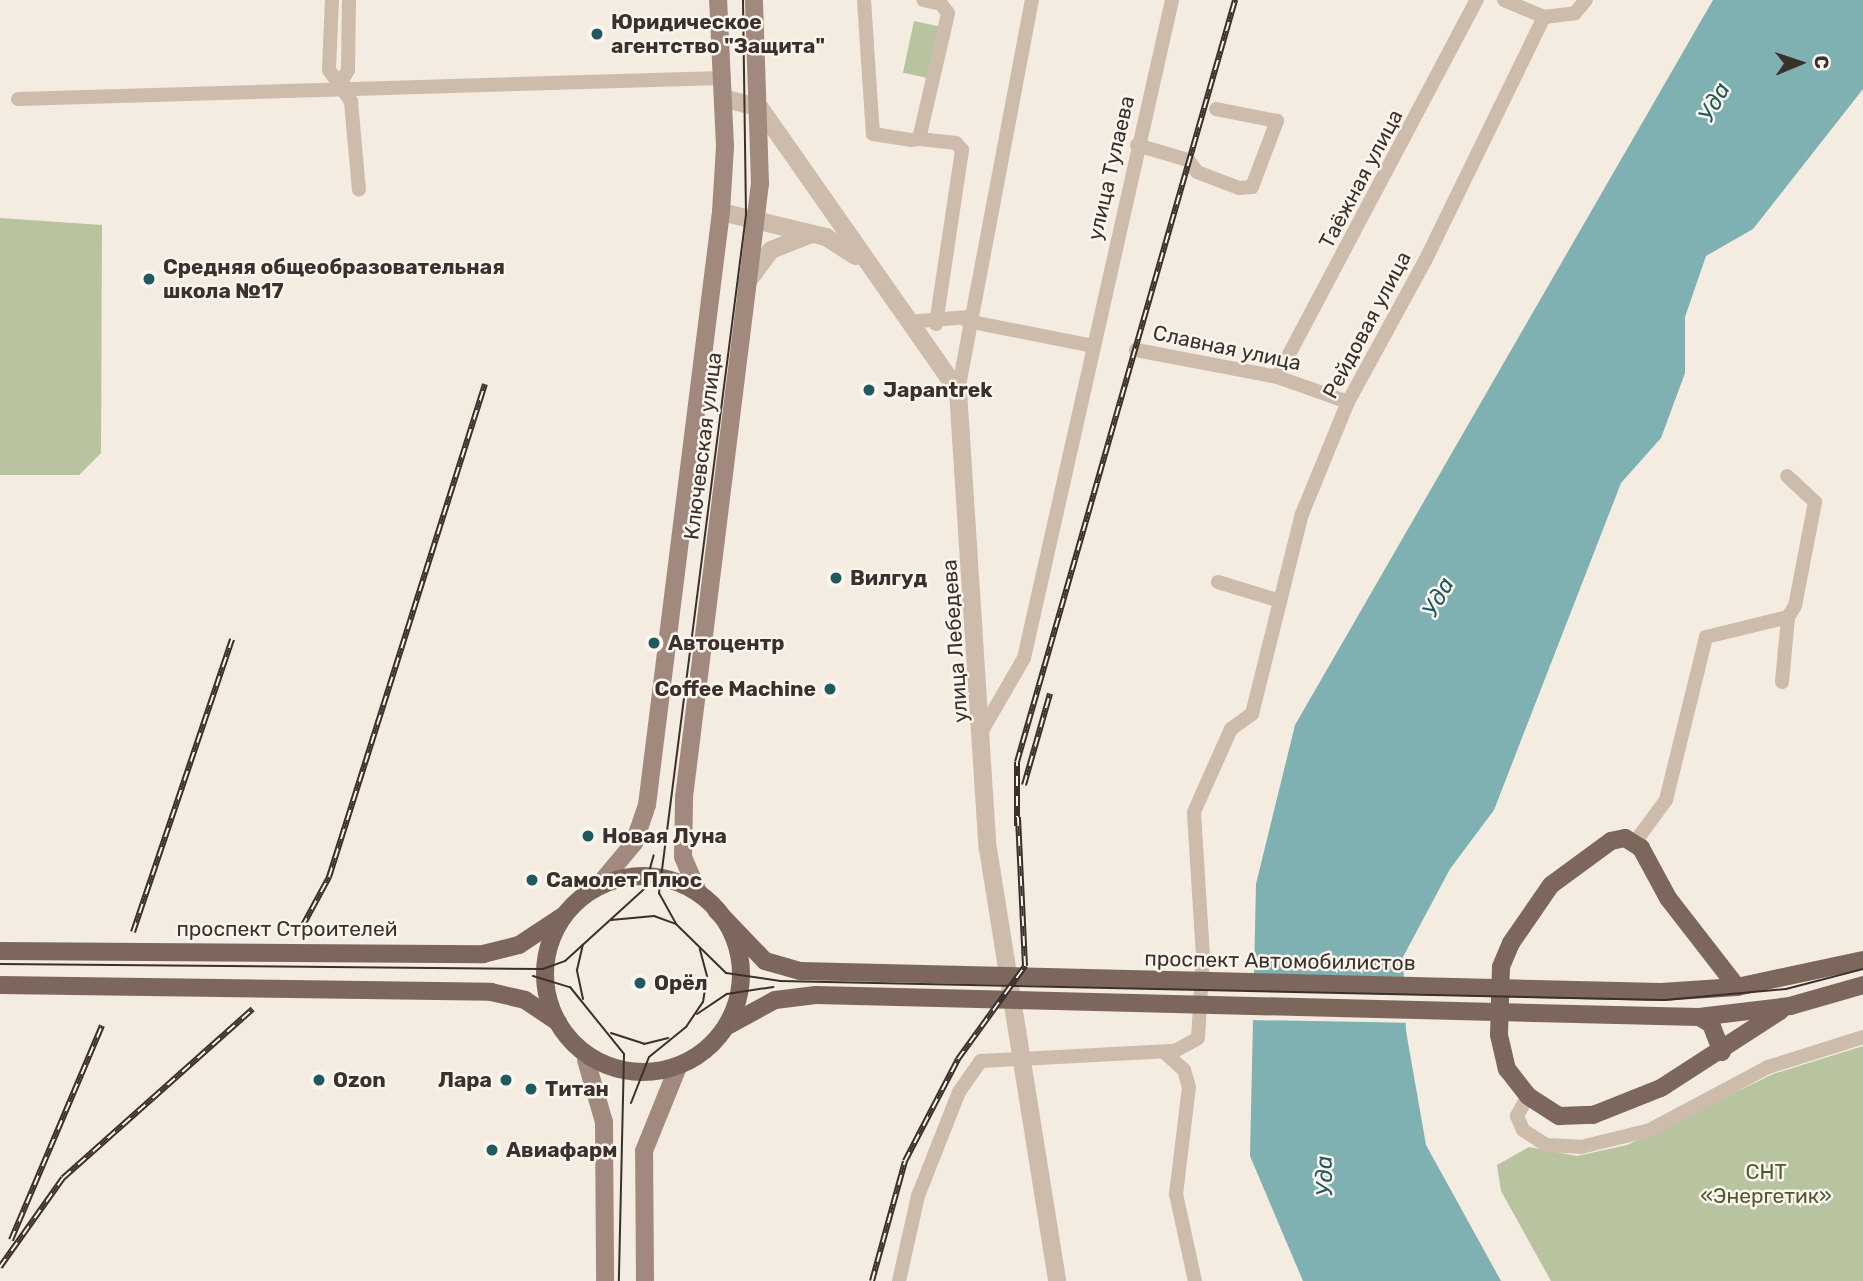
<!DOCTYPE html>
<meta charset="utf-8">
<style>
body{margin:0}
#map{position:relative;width:1863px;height:1281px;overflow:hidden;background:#f4ebe1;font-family:Rubik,sans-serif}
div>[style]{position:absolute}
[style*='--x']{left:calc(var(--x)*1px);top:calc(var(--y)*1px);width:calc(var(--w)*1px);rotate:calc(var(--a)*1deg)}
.green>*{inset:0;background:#b8c4a0;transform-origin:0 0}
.water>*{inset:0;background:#7fb0b2}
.pier>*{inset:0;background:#f4ebe1;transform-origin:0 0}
.minor>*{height:14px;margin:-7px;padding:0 7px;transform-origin:7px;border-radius:7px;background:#cdbbac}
.tertiary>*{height:18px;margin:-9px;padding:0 9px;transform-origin:9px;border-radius:9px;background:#cdbbac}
.secondary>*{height:18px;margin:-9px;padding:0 9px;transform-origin:9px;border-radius:9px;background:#a18a7d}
.primary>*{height:18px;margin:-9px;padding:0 9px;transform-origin:9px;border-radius:9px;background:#7d675c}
.primary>.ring{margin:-9px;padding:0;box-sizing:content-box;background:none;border:18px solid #7d675c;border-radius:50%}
.tram>*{height:2px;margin:-1px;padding:0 1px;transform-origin:1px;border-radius:1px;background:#3b302b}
.rail>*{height:6px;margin-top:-3px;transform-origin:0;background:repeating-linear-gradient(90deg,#fbf5ee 0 10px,#3b302b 0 20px);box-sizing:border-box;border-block:2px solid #3b302b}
.dots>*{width:19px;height:19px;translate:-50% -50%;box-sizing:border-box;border:4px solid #fbf5ee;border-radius:50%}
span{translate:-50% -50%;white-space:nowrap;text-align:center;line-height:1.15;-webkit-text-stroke:5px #fbf5ee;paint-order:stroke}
.poi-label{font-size:21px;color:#3b302b;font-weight:700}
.left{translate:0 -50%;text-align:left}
.right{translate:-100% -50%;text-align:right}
.street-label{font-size:21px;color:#3b302b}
.park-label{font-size:21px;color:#4a5a2e}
.water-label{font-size:23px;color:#1f5a5e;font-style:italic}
.north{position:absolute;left:1765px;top:28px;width:70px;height:70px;-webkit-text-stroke:5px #fbf5ee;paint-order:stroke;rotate:88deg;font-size:19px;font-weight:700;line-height:28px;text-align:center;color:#3b302b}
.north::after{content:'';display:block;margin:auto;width:24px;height:32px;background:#3b302b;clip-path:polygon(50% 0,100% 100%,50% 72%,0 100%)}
</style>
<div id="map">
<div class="green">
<i style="left:914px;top:21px;width:25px;height:53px;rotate:12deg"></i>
<i style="clip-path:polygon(0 218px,102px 225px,101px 453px,79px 475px,0 475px)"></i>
<i style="clip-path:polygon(1863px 1046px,1863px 1281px,1551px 1281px,1501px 1191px,1497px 1165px,1529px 1147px,1577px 1156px,1627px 1145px,1773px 1074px)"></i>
</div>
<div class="water">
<i style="clip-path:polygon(1713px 0,1863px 0,1863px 89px,1753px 229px,1706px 256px,1685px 317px,1685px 373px,1661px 438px,1621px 483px,1494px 810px,1450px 869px,1403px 957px,1406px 1031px,1426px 1145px,1501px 1281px,1303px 1281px,1250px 1156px,1256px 884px,1295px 725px)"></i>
</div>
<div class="pier">
<i style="left:1250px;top:976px;width:157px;height:44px;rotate:1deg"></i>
</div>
<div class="minor">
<i style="--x:332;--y:0;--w:70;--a:92.5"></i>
<i style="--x:329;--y:70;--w:39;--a:55"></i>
<i style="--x:351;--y:102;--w:88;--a:84.8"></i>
<i style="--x:864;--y:0;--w:134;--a:86.2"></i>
<i style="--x:873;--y:134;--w:38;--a:9"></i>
<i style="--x:911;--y:140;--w:8;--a:-7"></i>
<i style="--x:919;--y:139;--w:129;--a:-77"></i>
<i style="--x:948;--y:13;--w:11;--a:-128"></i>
<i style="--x:941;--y:4;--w:18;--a:-167"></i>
<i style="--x:1504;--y:0;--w:43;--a:23"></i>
<i style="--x:1544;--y:17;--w:31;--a:-7"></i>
<i style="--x:1575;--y:13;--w:17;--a:-50"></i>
<i style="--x:338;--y:88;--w:21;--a:-61"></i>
<i style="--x:348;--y:70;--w:70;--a:-89.2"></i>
<i style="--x:18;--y:99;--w:704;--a:-1.71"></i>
<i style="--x:919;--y:139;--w:37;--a:6"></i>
<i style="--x:956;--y:143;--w:9;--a:49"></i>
<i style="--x:962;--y:150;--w:176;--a:98.5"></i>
<i style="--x:1137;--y:145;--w:53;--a:16.4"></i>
<i style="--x:1188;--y:160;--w:15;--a:53"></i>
<i style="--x:1197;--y:172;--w:45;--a:20.9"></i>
<i style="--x:1239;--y:188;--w:13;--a:-4"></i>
<i style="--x:1252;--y:187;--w:71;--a:-69.3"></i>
<i style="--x:1277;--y:121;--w:62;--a:-168.9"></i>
<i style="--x:967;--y:321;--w:128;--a:11.2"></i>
<i style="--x:908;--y:322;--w:60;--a:-4.8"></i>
<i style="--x:1136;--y:350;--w:144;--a:10.8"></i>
<i style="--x:1277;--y:377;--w:75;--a:19.4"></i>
<i style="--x:1277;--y:377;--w:427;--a:-62.1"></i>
<i style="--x:958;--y:391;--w:398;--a:-79.3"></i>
<i style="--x:1218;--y:582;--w:65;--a:17"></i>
<i style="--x:1782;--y:682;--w:65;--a:-84.7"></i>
<i style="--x:983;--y:729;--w:82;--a:-60"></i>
<i style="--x:1024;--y:658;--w:674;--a:-77.32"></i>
<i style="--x:1635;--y:842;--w:52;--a:-53.6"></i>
<i style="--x:1666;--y:800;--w:168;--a:-76.2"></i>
<i style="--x:1706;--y:637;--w:84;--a:-13.7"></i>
<i style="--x:1788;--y:617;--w:13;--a:-58"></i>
<i style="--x:1795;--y:606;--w:106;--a:-79.1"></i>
<i style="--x:1815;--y:502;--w:38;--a:-137"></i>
<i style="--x:1164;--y:1052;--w:27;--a:42"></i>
<i style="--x:1184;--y:1070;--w:18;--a:74"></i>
<i style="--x:1189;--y:1087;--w:108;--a:96.9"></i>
<i style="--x:1176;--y:1194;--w:89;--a:77.7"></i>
<i style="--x:1528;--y:1096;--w:23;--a:119"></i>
<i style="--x:1517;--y:1116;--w:15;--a:67"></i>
<i style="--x:1523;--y:1130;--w:27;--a:33"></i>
<i style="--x:1546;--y:1145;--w:35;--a:3"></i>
<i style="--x:1581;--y:1147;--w:71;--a:-13.8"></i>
<i style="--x:1650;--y:1130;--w:134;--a:-28.1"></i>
<i style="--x:1768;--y:1067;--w:100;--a:-17.5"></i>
<i style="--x:899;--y:1281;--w:87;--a:-77.4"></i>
<i style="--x:918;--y:1196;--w:112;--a:-68.5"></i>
<i style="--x:959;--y:1092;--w:38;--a:-55"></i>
<i style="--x:981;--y:1061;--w:194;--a:-3"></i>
<i style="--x:1175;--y:1051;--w:26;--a:-29"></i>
<i style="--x:1198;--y:1038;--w:82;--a:-86.5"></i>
<i style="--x:1203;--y:956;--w:144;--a:-93.6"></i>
<i style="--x:1194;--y:812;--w:91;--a:-66"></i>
<i style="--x:1231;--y:729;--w:26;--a:-36"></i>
<i style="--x:1252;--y:714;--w:206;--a:-76"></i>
<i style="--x:1302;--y:514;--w:121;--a:-67.7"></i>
<i style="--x:1348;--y:402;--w:161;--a:-61.4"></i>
<i style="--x:1425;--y:261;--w:271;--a:-64"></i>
</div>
<div class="tertiary">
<i style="--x:723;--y:98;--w:38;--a:15"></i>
<i style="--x:760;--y:108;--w:345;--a:55"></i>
<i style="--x:958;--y:391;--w:459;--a:86.3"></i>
<i style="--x:988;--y:849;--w:437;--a:80.9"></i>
<i style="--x:721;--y:212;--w:108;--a:13.4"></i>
<i style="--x:826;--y:237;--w:35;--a:33"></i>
<i style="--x:747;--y:282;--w:40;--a:-53"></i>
<i style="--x:771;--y:250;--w:43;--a:-21.8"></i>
</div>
<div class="secondary">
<i style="--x:603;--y:880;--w:48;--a:-50"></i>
<i style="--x:634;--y:843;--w:40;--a:-71.1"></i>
<i style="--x:647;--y:805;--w:598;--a:-82.89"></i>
<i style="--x:721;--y:212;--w:66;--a:-86.5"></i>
<i style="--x:725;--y:146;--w:146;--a:-92.7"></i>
<i style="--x:699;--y:894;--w:40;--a:-113.4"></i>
<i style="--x:683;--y:857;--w:60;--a:-89"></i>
<i style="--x:684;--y:797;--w:619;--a:-82.94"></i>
<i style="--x:760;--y:183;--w:183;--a:-91.9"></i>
<i style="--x:586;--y:1060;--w:65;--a:73.8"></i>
<i style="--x:604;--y:1122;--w:159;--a:89.6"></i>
<i style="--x:645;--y:1281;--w:130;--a:-90.4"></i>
<i style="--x:644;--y:1151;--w:91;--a:-68"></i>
</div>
<div class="primary">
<i class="ring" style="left:545px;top:876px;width:178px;height:178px"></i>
<i style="--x:716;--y:910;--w:71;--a:46.1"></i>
<i style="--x:765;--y:961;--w:36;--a:16"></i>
<i style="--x:800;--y:971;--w:861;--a:1.4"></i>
<i style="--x:1661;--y:992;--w:76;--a:-3.8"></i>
<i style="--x:1737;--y:987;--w:129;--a:-12.1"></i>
<i style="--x:0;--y:951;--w:483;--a:0.4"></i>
<i style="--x:483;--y:954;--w:37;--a:-14"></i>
<i style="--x:519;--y:945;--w:53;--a:-33.4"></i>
<i style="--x:0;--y:985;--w:491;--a:0.8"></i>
<i style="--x:491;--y:992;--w:35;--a:13"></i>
<i style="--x:525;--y:1000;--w:40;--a:34"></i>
<i style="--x:1737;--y:987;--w:113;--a:-127.8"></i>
<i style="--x:1668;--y:898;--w:57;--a:-118.4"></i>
<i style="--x:1641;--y:848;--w:19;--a:-148"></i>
<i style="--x:1625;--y:838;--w:14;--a:168"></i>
<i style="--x:1611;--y:841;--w:74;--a:143.7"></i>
<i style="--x:1551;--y:885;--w:70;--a:124.6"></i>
<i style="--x:1511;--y:943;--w:26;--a:113"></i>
<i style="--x:1501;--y:967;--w:68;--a:91.7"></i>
<i style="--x:1499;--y:1035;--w:35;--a:77"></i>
<i style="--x:1507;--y:1069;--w:34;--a:52"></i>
<i style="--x:1528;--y:1096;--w:37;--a:33"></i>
<i style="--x:1559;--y:1116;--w:34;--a:-2"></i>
<i style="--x:1593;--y:1115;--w:73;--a:-21.7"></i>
<i style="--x:1661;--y:1088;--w:142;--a:-32.9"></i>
<i style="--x:1699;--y:1017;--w:14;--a:30"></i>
<i style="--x:1711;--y:1024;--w:30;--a:69"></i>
<i style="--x:729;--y:1025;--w:52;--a:-28.5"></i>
<i style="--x:775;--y:1000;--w:41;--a:-7"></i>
<i style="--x:816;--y:995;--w:883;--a:1.43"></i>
<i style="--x:1699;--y:1017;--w:92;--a:-6.9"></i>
<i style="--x:1790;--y:1006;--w:76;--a:-16"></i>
</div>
<div class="tram">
<i style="--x:743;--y:0;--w:215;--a:89.2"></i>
<i style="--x:746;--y:215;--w:684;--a:97.31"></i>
<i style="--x:659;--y:893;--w:35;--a:61"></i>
<i style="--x:676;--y:924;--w:70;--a:44.4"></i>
<i style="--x:726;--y:973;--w:55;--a:8.4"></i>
<i style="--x:780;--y:981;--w:885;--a:1.23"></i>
<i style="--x:1665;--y:1000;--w:121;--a:-5.2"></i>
<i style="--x:1786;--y:989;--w:80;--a:-14.6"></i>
<i style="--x:611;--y:920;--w:43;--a:-5.3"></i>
<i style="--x:654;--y:916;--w:23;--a:20"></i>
<i style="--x:0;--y:964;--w:543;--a:0.53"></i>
<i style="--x:543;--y:969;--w:23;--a:-20"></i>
<i style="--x:565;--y:961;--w:107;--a:-42.3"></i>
<i style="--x:644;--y:889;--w:35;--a:-74"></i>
<i style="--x:533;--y:976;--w:39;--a:17"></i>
<i style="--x:570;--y:987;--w:86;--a:51.1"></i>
<i style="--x:624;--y:1054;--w:227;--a:91.3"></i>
<i style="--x:583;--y:999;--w:30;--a:-102"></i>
<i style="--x:577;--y:970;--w:26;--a:-77"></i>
<i style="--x:697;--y:1014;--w:36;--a:-34"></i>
<i style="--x:727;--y:994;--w:47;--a:-8.7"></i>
<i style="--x:611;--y:1033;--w:35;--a:18"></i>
<i style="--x:644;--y:1044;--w:25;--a:-14"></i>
<i style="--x:631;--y:1103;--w:49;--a:-68.6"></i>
<i style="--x:649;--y:1057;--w:48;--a:-39"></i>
<i style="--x:686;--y:1027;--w:30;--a:-56"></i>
<i style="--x:703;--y:1002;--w:26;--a:-81"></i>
<i style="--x:707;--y:976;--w:28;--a:-105"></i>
</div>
<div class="rail">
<i style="--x:1024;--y:785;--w:95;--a:-74.1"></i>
<i style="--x:1017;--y:826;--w:64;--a:-90"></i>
<i style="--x:1017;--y:762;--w:793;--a:-74.03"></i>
<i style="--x:302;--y:927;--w:57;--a:-61.6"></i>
<i style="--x:329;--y:877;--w:517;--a:-72.44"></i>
<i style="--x:133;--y:932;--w:309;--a:-71.3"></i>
<i style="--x:11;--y:1240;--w:233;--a:-67"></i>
<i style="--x:0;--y:1267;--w:109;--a:-54.7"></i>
<i style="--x:63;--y:1178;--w:254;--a:-41.7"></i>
<i style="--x:872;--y:1281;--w:124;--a:-74.6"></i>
<i style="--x:905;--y:1161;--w:115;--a:-62.5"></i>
<i style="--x:958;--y:1059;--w:115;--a:-54.2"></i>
<i style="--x:1025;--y:966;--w:149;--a:-92.7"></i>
</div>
<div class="dots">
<i style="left:597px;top:34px;background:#1f5a5e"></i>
<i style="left:149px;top:279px;background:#1f5a5e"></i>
<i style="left:869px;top:390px;background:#1f5a5e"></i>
<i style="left:836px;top:578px;background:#1f5a5e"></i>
<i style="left:654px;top:643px;background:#1f5a5e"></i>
<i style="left:830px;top:689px;background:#1f5a5e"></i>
<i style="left:588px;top:836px;background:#1f5a5e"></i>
<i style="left:532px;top:880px;background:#1f5a5e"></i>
<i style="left:640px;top:983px;background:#1f5a5e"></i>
<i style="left:319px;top:1080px;background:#1f5a5e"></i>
<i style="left:506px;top:1080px;background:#1f5a5e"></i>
<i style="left:531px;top:1089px;background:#1f5a5e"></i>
<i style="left:492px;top:1150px;background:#1f5a5e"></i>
</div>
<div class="poi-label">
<span class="left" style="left:611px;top:34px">Юридическое<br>агентство "Защита"</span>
<span class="left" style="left:163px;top:279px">Средняя общеобразовательная<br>школа №17</span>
<span class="left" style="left:883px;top:390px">Japantrek</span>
<span class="left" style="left:850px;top:578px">Вилгуд</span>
<span class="left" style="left:668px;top:643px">Автоцентр</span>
<span class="right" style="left:816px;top:689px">Coffee Machine</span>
<span class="left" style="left:602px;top:836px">Новая Луна</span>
<span class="left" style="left:546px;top:880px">Самолет Плюс</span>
<span class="left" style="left:654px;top:983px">Орёл</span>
<span class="left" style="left:333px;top:1080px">Ozon</span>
<span class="right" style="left:492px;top:1080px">Лара</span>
<span class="left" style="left:545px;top:1089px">Титан</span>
<span class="left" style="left:506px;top:1150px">Авиафарм</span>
</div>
<div class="street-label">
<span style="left:1111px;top:168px;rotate:-77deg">улица Тулаева</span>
<span style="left:1361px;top:179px;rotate:-62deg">Таёжная улица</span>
<span style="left:1367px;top:325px;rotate:-62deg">Рейдовая улица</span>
<span style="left:1227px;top:348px;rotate:12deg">Славная улица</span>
<span style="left:703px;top:446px;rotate:-83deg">Ключевская улица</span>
<span style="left:955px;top:641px;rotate:-94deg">улица Лебедева</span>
<span style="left:287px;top:929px">проспект Строителей</span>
<span style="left:1280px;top:961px;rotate:1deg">проспект Автомобилистов</span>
</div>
<div class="park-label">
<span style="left:1766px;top:1184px">СНТ<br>«Энергетик»</span>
</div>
<div class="water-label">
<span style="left:1714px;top:102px;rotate:-61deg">Уда</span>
<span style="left:1438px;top:597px;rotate:-61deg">Уда</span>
<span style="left:1324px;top:1176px;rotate:-91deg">Уда</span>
</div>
<div class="north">С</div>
</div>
